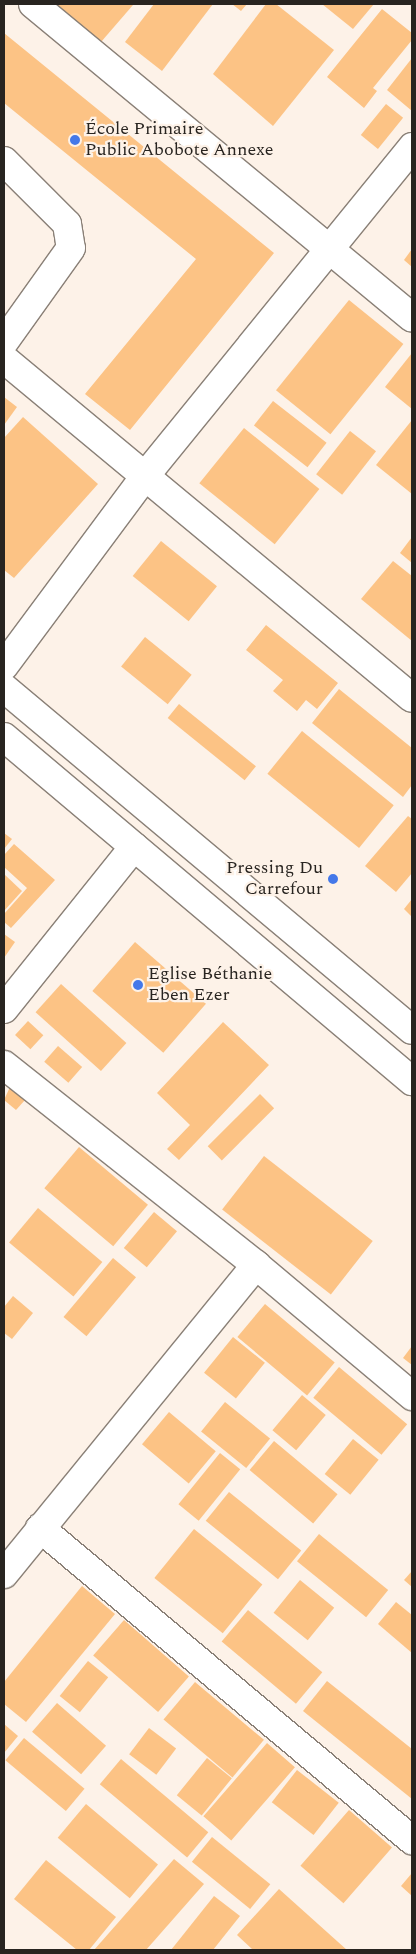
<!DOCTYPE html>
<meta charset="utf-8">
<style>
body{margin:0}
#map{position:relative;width:416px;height:1954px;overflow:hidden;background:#fdf2e8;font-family:Spectral,serif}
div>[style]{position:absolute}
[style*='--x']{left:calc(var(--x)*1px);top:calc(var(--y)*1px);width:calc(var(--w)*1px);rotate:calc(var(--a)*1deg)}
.building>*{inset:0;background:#fcc385;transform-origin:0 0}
.roads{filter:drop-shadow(1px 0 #8a8077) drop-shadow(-1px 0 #8a8077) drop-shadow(0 1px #8a8077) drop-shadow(0 -1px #8a8077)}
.minor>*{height:28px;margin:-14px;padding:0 14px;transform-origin:14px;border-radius:14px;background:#fff}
.dots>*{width:14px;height:14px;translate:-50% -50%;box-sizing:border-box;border:2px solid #fdf2e8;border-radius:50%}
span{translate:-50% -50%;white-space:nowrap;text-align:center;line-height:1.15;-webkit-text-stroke:4.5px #fdf2e8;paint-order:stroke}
.poi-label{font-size:18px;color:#282420}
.left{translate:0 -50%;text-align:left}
.right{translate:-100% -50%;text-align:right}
.frame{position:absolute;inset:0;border:5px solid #282420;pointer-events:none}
</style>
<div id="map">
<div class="building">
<i style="clip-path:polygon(55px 4px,131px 4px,133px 5px,101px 42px)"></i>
<i style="clip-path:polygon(154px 4px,213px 4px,162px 71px,125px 42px)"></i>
<i style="clip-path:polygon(232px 4px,247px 4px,241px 11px)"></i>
<i style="clip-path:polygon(266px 4px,276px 4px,334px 50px,273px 126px,213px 74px)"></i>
<i style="clip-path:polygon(322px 4px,374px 4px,353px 29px)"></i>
<i style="clip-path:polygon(382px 9px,412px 33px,412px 40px,373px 88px,377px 91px,364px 108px,327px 77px)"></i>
<i style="clip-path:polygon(4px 33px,274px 253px,130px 430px,85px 394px,196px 259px,4px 103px)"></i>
<i style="clip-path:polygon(412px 58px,412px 111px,387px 90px)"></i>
<i style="left:386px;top:104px;width:22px;height:40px;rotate:39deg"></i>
<i style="clip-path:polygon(412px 249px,412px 267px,404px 260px)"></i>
<i style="left:349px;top:300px;width:70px;height:116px;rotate:39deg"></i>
<i style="clip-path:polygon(412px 353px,412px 409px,385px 387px)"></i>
<i style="clip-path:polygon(4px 397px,17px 407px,4px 425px)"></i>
<i style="left:273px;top:401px;width:68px;height:31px;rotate:38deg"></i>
<i style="clip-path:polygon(23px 417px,98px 484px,14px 578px,4px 570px,4px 438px)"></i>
<i style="clip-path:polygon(412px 420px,412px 494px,376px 465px)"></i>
<i style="left:244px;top:428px;width:97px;height:71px;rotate:39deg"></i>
<i style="left:350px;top:431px;width:33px;height:55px;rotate:38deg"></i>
<i style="clip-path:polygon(412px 537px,412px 563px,400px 553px)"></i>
<i style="left:161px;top:541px;width:72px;height:45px;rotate:39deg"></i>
<i style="clip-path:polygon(393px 561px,412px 576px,412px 641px,361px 599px)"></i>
<i style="clip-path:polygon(266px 625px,338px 683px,317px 709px,306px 700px,297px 711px,273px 691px,283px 680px,246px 650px)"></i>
<i style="left:145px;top:637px;width:60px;height:38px;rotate:39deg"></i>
<i style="clip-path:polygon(339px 689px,412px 748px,412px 785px,403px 797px,312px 723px)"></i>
<i style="left:179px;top:704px;width:99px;height:18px;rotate:39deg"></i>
<i style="left:302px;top:731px;width:118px;height:55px;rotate:39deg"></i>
<i style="clip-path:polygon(408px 816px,412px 819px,412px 873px,396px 892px,365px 866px)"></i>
<i style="clip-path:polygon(4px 833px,12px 839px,4px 849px)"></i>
<i style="clip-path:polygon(14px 844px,55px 880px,11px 928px,4px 922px,4px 914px,27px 888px,4px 867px,4px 855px)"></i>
<i style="clip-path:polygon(4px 874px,22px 891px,4px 911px)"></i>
<i style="clip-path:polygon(412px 899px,412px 917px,404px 909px)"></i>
<i style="clip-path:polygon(4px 934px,15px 942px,4px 958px)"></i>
<i style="left:135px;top:942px;width:94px;height:65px;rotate:41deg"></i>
<i style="left:61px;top:984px;width:88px;height:38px;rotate:42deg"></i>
<i style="left:28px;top:1021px;width:21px;height:19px;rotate:43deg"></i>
<i style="clip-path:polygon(223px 1022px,269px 1065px,179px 1160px,167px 1149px,190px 1125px,157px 1093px)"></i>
<i style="left:58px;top:1046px;width:32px;height:21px;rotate:41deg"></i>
<i style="clip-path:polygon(10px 1087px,25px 1100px,16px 1110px,4px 1100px)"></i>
<i style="left:260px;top:1094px;width:20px;height:74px;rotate:45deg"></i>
<i style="left:79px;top:1147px;width:90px;height:54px;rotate:40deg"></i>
<i style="left:264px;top:1156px;width:138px;height:68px;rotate:38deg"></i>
<i style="left:38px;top:1208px;width:84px;height:45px;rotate:40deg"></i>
<i style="left:154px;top:1212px;width:30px;height:47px;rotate:40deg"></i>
<i style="left:113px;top:1258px;width:30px;height:77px;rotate:40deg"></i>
<i style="clip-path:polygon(13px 1296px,33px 1313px,12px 1339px,4px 1333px,4px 1307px)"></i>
<i style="left:265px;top:1304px;width:91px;height:43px;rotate:40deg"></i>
<i style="left:233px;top:1337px;width:41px;height:46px;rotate:39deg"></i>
<i style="clip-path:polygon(412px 1346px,412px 1365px,403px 1358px)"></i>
<i style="left:339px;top:1367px;width:89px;height:40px;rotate:40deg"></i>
<i style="left:302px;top:1395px;width:31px;height:46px;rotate:40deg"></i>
<i style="left:225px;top:1402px;width:58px;height:38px;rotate:39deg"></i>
<i style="left:169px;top:1412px;width:61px;height:42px;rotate:40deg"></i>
<i style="left:353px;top:1439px;width:33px;height:45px;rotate:39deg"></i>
<i style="left:274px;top:1441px;width:83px;height:38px;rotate:40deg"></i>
<i style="left:220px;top:1453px;width:26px;height:66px;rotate:39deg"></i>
<i style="left:229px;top:1492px;width:93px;height:37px;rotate:39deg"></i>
<i style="left:194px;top:1529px;width:88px;height:63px;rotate:39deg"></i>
<i style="left:319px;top:1534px;width:89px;height:35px;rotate:39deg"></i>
<i style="clip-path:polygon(412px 1571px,412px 1587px,404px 1580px)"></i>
<i style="left:300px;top:1580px;width:44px;height:42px;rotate:39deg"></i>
<i style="clip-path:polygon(82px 1586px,115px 1614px,26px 1722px,4px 1704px,4px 1682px)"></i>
<i style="clip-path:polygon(396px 1602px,412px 1615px,412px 1653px,378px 1624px)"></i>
<i style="left:248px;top:1610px;width:97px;height:41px;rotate:40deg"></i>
<i style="left:124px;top:1620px;width:86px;height:47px;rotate:41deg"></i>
<i style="left:88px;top:1661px;width:26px;height:45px;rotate:39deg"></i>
<i style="clip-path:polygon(327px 1681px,412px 1749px,412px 1799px,303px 1711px)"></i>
<i style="left:195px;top:1682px;width:90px;height:49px;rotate:40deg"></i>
<i style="left:57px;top:1703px;width:65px;height:38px;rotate:41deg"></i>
<i style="clip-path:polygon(4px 1724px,18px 1736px,4px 1753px)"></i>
<i style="left:149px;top:1728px;width:34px;height:33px;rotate:37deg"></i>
<i style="left:24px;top:1738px;width:79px;height:29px;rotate:40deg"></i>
<i style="left:267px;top:1743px;width:37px;height:97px;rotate:41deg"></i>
<i style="left:207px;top:1758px;width:32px;height:48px;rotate:39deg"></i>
<i style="left:121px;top:1759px;width:114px;height:33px;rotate:40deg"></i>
<i style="left:297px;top:1770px;width:53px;height:41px;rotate:38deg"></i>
<i style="left:86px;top:1804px;width:94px;height:44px;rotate:40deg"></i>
<i style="left:349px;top:1810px;width:57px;height:74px;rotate:41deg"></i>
<i style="left:212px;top:1837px;width:75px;height:32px;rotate:39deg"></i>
<i style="clip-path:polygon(174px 1859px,204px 1884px,146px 1950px,94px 1950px)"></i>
<i style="clip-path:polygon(46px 1860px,116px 1917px,89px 1950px,77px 1950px,14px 1899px)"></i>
<i style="clip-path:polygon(412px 1873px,412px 1896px,401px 1886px)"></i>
<i style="clip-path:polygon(279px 1889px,347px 1950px,253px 1950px,237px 1935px)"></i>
<i style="clip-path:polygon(214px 1896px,240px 1916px,213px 1950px,171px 1950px)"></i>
</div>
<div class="roads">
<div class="minor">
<i style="--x:33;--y:4;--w:492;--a:39.6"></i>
<i style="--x:4;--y:161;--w:89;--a:45"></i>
<i style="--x:67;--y:224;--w:24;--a:81"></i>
<i style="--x:71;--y:248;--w:115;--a:125.5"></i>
<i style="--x:4;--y:359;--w:530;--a:39.72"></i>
<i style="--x:4;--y:666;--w:237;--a:-53.4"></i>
<i style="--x:145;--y:476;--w:424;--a:-50.9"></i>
<i style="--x:4;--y:688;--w:532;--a:39.97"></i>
<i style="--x:4;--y:737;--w:534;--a:40.14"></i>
<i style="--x:4;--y:1009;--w:208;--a:-51.3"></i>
<i style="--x:4;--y:1065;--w:322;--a:38.4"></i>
<i style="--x:256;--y:1265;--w:204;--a:40"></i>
<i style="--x:40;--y:1528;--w:486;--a:40"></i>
<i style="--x:4;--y:1574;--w:399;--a:-50.8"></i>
</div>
</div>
<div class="dots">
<i style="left:75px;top:140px;background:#4478e9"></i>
<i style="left:333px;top:879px;background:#4478e9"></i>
<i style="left:138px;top:985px;background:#4478e9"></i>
</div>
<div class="poi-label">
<span class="left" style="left:85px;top:140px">École Primaire<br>Public Abobote Annexe</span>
<span class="right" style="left:323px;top:879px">Pressing Du<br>Carrefour</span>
<span class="left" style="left:148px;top:985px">Eglise Béthanie<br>Eben Ezer</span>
</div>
<div class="frame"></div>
</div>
